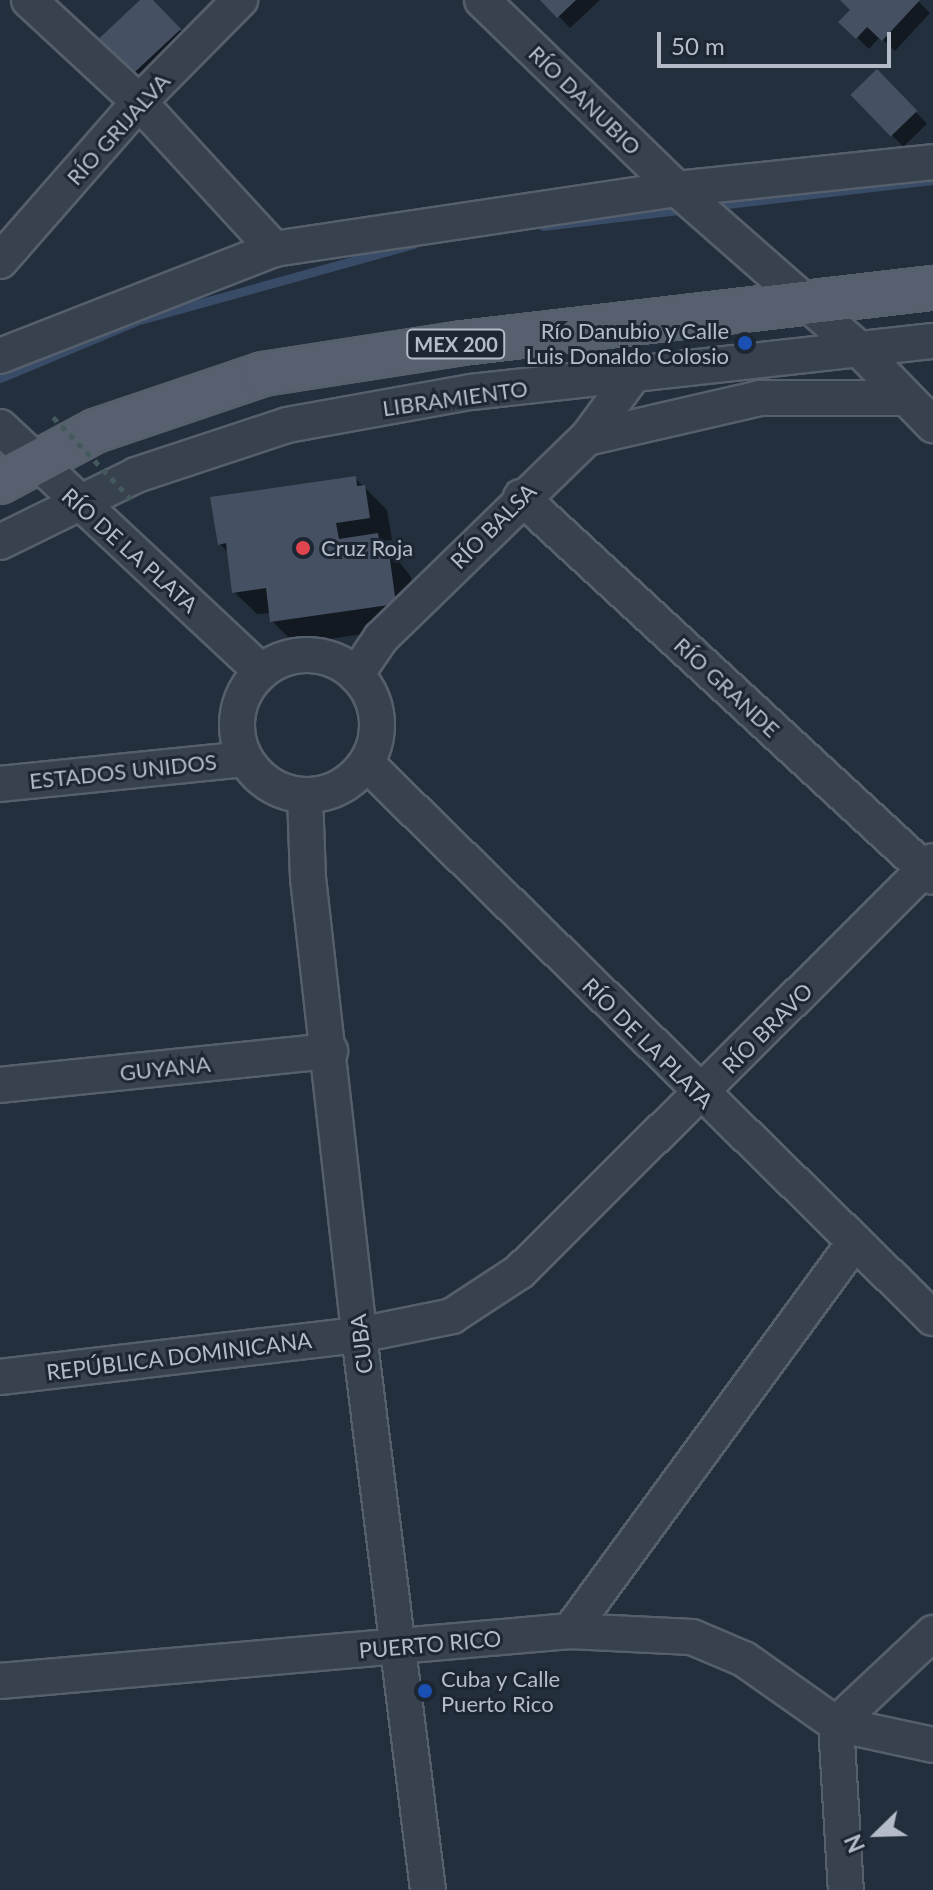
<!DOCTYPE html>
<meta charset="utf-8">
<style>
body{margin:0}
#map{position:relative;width:933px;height:1890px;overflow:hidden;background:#242f3e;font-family:Lato,sans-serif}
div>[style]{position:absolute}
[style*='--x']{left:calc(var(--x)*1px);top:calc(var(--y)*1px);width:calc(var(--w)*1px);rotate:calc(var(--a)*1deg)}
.shadow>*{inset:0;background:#0007;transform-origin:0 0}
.stream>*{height:9px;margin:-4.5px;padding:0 4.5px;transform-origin:4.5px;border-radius:4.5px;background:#394c67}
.building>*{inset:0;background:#455162;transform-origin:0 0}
.roads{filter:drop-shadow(2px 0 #565f6c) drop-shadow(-2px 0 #565f6c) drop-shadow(0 2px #565f6c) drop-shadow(0 -2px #565f6c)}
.minor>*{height:34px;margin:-17px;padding:0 17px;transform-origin:17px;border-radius:17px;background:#38414e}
.minor>.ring{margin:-17px;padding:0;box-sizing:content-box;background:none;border:34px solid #38414e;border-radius:50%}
.major>*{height:42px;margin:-21px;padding:0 21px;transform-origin:21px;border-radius:21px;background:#56606e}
.path-bridge>*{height:5px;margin-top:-2.5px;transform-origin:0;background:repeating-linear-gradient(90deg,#44595c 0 6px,transparent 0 12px)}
.dots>*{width:22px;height:22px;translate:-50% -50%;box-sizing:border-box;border:4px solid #1d2633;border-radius:50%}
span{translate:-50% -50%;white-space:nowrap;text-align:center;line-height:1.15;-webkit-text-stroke:6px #1d2633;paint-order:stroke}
.shield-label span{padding:2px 6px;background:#1d2633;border:2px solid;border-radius:6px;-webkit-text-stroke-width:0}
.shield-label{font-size:20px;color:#b4bcc9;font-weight:700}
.street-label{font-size:22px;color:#b4bcc9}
.poi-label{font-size:22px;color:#b4bcc9}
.right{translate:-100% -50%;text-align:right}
.left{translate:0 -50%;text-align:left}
.north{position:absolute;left:837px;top:1794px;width:80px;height:80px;-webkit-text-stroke:6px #1d2633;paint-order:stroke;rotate:247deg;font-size:22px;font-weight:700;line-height:32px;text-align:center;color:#b4bcc9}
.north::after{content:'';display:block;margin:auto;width:28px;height:36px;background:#b4bcc9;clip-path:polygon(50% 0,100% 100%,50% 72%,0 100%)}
.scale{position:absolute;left:657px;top:32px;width:234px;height:36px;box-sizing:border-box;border:4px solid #b4bcc9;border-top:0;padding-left:10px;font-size:24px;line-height:28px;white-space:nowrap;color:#b4bcc9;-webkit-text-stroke:6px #1d2633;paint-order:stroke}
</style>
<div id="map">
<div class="shadow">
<i style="clip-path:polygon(143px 0,151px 0,191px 42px,136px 93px,124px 82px)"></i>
<i style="clip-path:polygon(543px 0,600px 0,570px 28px)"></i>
<i style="clip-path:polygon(843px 0,917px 0,930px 13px,895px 51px,880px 37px,869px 49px,841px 22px,853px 10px)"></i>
<i style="left:877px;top:72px;width:72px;height:33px;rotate:46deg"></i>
<i style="clip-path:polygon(355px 478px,387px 510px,392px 540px,383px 541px,411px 577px,418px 626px,295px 644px,272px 621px,271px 613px,257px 614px,234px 592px,229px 553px,220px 544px)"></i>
</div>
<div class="stream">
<i style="--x:710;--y:206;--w:225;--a:-6.7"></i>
<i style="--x:543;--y:226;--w:145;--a:-6.7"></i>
<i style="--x:0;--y:378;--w:147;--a:-22.7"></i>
<i style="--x:136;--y:321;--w:288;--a:-15.5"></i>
</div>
<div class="building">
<i style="clip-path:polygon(140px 0,153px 0,181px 29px,123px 83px,90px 47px)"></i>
<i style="clip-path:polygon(540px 0,576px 0,557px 18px)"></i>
<i style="clip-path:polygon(840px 0,920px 0,882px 41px,867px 27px,856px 39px,838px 22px,850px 10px)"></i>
<i style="left:877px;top:69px;width:58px;height:37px;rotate:46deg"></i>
<i style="clip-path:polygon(356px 476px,357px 486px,365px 485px,370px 518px,336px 523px,339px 539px,378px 533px,381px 553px,389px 552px,396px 604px,270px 622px,266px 588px,232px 593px,226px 543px,218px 545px,210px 497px)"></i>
</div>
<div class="roads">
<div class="minor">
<i style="--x:29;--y:0;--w:150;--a:42.8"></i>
<i style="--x:139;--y:102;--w:200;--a:47.4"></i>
<i style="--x:482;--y:0;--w:272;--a:44.1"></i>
<i style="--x:677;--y:189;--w:244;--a:41.3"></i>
<i style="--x:860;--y:350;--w:105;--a:45.8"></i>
<i style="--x:0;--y:261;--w:211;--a:-48.8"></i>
<i style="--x:139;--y:102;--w:144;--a:-45.3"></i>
<i style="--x:0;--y:356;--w:294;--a:-21.3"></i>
<i style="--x:274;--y:249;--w:407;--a:-8.5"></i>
<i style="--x:677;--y:189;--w:257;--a:-6"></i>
<i style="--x:0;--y:427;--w:357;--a:43.1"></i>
<i style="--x:587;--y:438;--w:178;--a:-13"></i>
<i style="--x:760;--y:398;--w:145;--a:0"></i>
<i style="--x:521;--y:497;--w:560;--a:42.69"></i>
<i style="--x:0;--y:542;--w:152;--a:-26.2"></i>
<i style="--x:136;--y:475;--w:159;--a:-18.3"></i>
<i style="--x:287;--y:425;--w:187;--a:-10.2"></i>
<i style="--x:471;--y:392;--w:465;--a:-6.3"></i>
<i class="ring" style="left:237px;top:655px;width:106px;height:106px"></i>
<i style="--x:356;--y:675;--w:45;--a:-56"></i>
<i style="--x:381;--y:638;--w:287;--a:-44.2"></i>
<i style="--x:587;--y:438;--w:74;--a:-53.7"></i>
<i style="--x:367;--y:764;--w:792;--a:44.39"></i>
<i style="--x:0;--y:784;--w:246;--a:-5.8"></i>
<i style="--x:305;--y:796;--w:82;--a:87.9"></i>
<i style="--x:308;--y:878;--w:460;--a:83.6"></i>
<i style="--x:359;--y:1335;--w:559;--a:82.91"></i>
<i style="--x:0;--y:1085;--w:332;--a:-5.9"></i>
<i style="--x:0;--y:1377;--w:361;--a:-6.7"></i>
<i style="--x:359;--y:1335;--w:95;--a:-11.5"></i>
<i style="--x:452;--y:1316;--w:80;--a:-33.3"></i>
<i style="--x:519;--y:1272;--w:583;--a:-44.79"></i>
<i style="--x:570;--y:1631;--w:481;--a:-53.8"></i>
<i style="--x:0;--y:1681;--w:572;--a:-5.01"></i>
<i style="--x:570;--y:1631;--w:122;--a:2.8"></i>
<i style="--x:692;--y:1637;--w:56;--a:22.9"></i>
<i style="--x:744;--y:1659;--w:113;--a:35.2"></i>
<i style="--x:836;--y:1724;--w:99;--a:12.2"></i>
<i style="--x:836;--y:1724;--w:166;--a:86.6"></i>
<i style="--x:836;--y:1724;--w:133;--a:-43.2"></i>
</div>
<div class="major">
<i style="--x:0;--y:482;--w:108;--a:-28.2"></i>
<i style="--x:95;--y:431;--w:177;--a:-18.7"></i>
<i style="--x:263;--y:374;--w:202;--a:-8.8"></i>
<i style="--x:463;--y:343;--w:473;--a:-6.7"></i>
</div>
</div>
<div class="path-bridge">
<i style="--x:53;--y:417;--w:113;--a:46.4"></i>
</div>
<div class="dots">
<i style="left:745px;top:343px;background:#1a4fb4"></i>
<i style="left:303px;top:548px;background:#e0444e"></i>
<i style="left:425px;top:1691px;background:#1a4fb4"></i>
</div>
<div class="shield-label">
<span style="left:456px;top:344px">MEX 200</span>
</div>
<div class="street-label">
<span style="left:585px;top:100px;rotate:44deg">RÍO DANUBIO</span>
<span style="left:118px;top:129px;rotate:-48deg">RÍO GRIJALVA</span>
<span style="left:455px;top:398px;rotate:-8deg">LIBRAMIENTO</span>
<span style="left:493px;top:526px;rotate:-45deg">RÍO BALSA</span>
<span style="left:130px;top:550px;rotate:42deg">RÍO DE LA PLATA</span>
<span style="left:727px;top:687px;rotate:43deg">RÍO GRANDE</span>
<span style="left:123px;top:771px;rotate:-6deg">ESTADOS UNIDOS</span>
<span style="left:767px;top:1028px;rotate:-45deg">RÍO BRAVO</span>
<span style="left:648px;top:1043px;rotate:45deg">RÍO DE LA PLATA</span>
<span style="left:165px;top:1068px;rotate:-6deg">GUYANA</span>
<span style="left:361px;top:1344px;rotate:-97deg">CUBA</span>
<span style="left:179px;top:1356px;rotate:-7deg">REPÚBLICA DOMINICANA</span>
<span style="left:430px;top:1644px;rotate:-5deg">PUERTO RICO</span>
</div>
<div class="poi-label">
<span class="right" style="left:729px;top:343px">Río Danubio y Calle<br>Luis Donaldo Colosio</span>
<span class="left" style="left:321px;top:548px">Cruz Roja</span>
<span class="left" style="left:441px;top:1691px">Cuba y Calle<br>Puerto Rico</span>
</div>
<div class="north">N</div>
<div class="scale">50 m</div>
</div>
